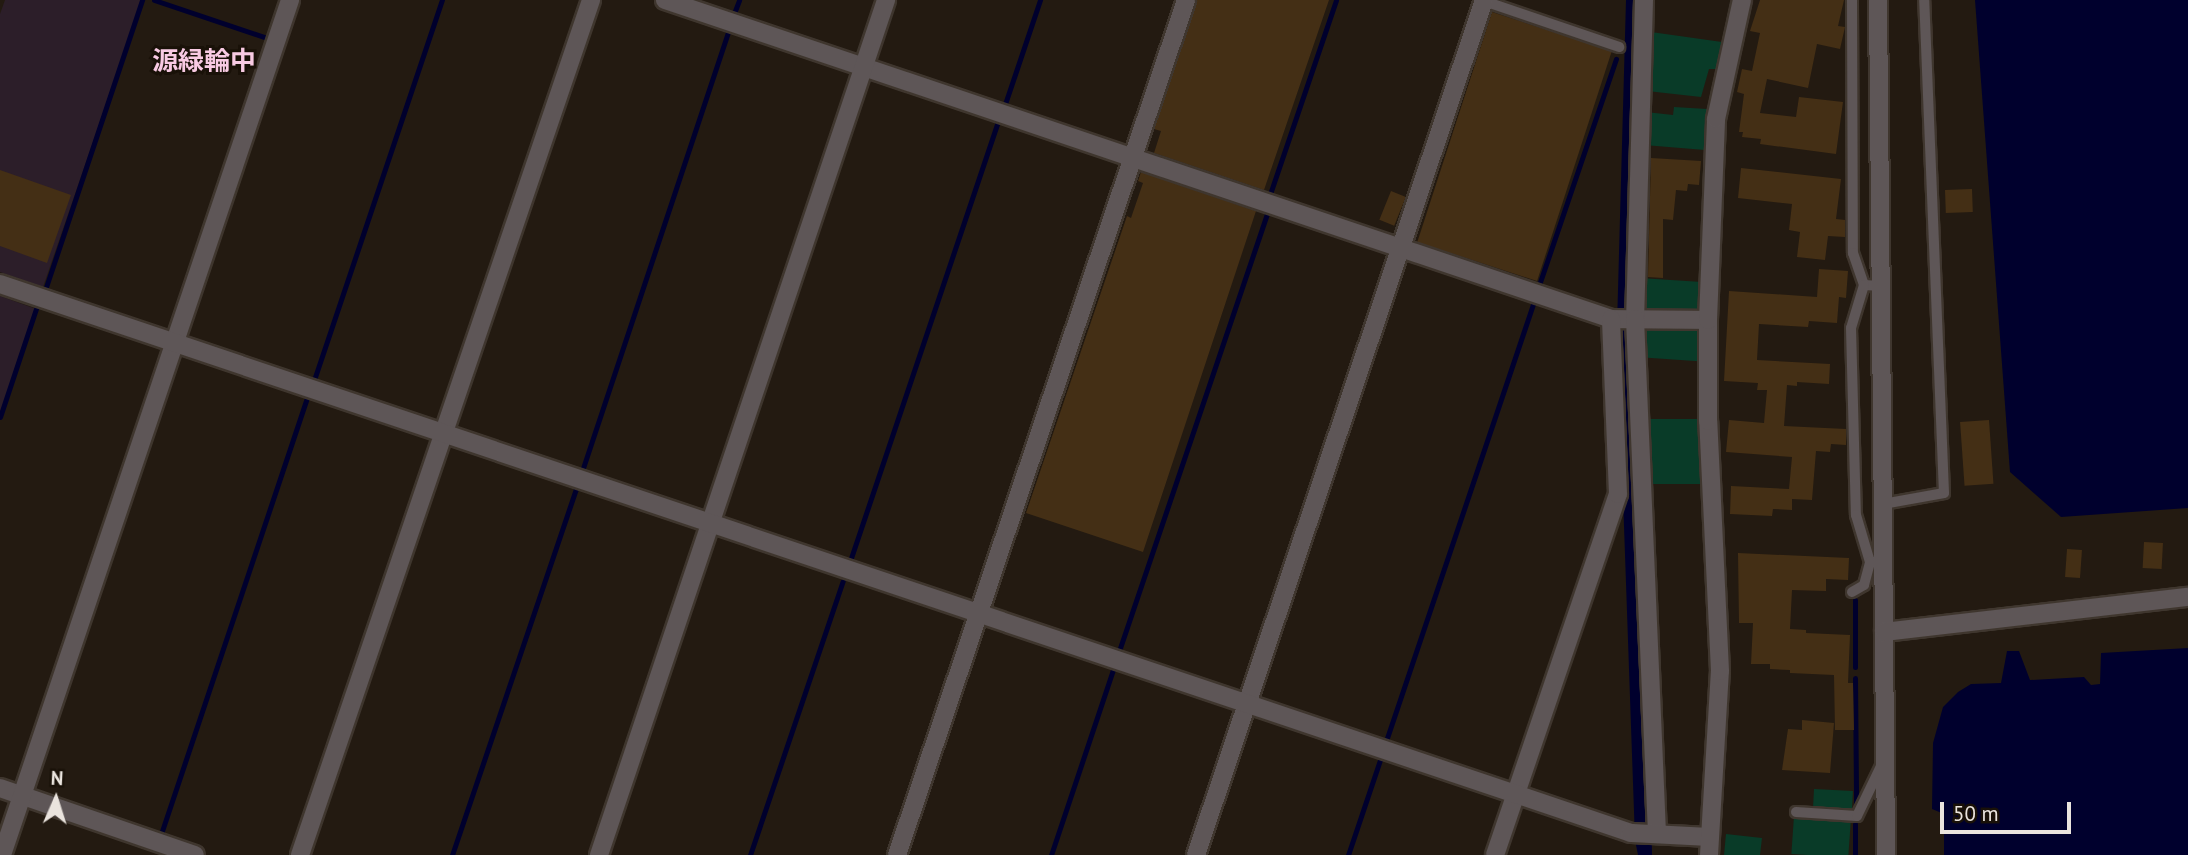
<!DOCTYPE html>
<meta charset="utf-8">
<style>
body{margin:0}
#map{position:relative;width:2188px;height:855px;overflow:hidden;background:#231a11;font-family:"PT Sans","Noto Sans JP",sans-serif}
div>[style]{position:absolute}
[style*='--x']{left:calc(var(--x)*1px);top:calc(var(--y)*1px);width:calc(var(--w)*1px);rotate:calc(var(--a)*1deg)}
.industrial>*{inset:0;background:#2c1e29}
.green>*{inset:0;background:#093b28;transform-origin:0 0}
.water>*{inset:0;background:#00002d}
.stream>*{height:5px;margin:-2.5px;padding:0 2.5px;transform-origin:2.5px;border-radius:2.5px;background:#00002d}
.building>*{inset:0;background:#442f15;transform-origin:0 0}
.roads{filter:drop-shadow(2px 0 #3f362e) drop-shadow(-2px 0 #3f362e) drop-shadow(0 2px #3f362e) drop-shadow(0 -2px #3f362e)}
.service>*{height:10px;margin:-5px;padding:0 5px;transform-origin:5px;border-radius:5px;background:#5e5657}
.minor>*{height:18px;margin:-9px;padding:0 9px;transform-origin:9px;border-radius:9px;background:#5e5657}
.tertiary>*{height:18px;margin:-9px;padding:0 9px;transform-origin:9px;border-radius:9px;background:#5e5657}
span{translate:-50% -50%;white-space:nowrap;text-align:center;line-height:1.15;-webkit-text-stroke:6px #191108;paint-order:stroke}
.neighbourhood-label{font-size:26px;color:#f8cae3;font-weight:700}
.north{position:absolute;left:21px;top:764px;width:70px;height:70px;-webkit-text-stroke:5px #191108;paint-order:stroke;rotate:3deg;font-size:19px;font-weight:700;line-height:28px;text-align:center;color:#eae4de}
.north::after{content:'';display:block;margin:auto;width:24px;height:32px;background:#eae4de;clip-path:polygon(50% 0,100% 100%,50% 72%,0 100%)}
.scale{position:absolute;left:1940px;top:802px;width:131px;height:32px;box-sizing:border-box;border:4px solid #eae4de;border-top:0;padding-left:9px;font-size:21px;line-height:24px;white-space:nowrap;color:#eae4de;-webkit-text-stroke:5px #191108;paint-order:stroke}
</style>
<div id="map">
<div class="industrial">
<i style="clip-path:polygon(5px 0,142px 0,43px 287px,0 272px,0 14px)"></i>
<i style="clip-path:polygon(0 296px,36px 309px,0 417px)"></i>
</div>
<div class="green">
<i style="clip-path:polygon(1651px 32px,1722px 42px,1717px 69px,1709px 69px,1701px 97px,1647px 91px)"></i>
<i style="clip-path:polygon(1674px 107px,1707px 109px,1705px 150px,1644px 145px,1646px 112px,1673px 115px)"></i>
<i style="clip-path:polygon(1640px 278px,1702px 282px,1701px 310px,1695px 314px,1638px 312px)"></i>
<i style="left:1639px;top:324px;width:62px;height:33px;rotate:4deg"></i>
<i style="left:1644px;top:419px;width:56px;height:65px"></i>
<i style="left:1814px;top:789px;width:39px;height:19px;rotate:3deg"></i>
<i style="left:1794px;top:816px;width:57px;height:38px;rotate:4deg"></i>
<i style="clip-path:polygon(1726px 834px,1762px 838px,1760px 855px,1724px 855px)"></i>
</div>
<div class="water">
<i style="clip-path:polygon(1626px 0,1638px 0,1652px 855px,1638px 855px,1635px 840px,1617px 326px)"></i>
<i style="clip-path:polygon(1975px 0,2188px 0,2188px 508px,2061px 517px,2010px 472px)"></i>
<i style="clip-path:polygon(2188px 648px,2188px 855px,1944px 855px,1944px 814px,1932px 809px,1933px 743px,1943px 707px,1958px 692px,1971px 684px,2001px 683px,2007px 651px,2019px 651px,2030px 680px,2084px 677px,2091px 685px,2100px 684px,2101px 653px)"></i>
</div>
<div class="stream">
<i style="--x:154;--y:0;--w:122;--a:18.6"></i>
<i style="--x:733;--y:16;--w:17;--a:-69"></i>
<i style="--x:1005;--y:104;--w:110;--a:-71.4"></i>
<i style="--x:1269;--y:197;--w:208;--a:-71.2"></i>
<i style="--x:1539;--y:285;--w:239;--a:-71.2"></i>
<i style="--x:46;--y:287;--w:303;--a:-71.5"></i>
<i style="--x:314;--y:380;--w:401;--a:-71.4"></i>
<i style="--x:0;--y:417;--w:114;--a:-71.6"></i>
<i style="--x:583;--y:468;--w:463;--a:-71.6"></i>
<i style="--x:851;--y:558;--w:461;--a:-71.4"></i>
<i style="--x:1855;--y:600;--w:67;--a:90"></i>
<i style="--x:1120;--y:648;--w:462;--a:-71.3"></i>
<i style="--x:1855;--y:678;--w:127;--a:89.5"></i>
<i style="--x:1387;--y:738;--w:460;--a:-71.4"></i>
<i style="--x:1855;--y:824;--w:31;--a:90"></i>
<i style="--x:161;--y:834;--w:458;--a:-71.5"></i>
<i style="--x:452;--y:855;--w:386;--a:-71.3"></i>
<i style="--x:750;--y:855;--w:289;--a:-71.3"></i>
<i style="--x:1051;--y:855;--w:195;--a:-71.5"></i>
<i style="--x:1348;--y:855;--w:100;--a:-71.4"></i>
</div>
<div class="building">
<i style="clip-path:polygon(1197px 0,1329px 0,1264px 190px,1154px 153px,1161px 131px,1154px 129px)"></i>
<i style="clip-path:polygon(1760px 0,1844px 0,1838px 26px,1845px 27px,1840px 49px,1817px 44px,1808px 88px,1767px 79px,1760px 113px,1796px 117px,1799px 97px,1843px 102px,1836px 154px,1760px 144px,1761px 139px,1742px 137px,1743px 132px,1739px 132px,1744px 94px,1737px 92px,1742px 69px,1752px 71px,1760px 33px,1750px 31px)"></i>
<i style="left:1492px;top:12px;width:126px;height:242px;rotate:18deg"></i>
<i style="clip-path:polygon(1651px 158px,1701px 161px,1699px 185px,1688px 184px,1687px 191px,1676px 190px,1673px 220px,1663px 219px,1663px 278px,1648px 277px)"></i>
<i style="clip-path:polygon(1741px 168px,1841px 179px,1836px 219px,1845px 220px,1845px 237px,1828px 236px,1825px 260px,1797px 257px,1800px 232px,1789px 230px,1792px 204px,1738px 198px)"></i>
<i style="clip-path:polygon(0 170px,71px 195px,47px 263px,0 246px)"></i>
<i style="clip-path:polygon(1141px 172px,1256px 211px,1143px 552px,1026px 513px,1127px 216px,1131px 218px,1143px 183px,1138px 181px)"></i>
<i style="left:1972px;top:189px;width:23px;height:27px;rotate:88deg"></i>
<i style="left:1391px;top:191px;width:16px;height:31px;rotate:22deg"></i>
<i style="clip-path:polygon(1819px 269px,1848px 271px,1846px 298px,1839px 297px,1837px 323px,1809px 321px,1808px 327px,1759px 324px,1757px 360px,1830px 364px,1829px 384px,1797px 382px,1797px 386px,1787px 385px,1784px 426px,1846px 429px,1846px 445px,1831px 444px,1830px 452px,1816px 451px,1812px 500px,1792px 499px,1792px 510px,1773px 509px,1772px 516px,1730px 514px,1731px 486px,1789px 489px,1792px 457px,1726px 452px,1729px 420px,1764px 423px,1767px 390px,1757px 390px,1758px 383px,1724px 381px,1729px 291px,1817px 297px)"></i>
<i style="left:1989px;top:420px;width:64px;height:29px;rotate:86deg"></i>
<i style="left:2144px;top:542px;width:19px;height:26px;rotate:3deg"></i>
<i style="left:2067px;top:549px;width:15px;height:28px;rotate:4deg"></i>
<i style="clip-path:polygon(1738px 553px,1849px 558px,1848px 580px,1826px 579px,1826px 591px,1792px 590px,1790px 629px,1806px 630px,1806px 633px,1850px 635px,1848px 683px,1853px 683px,1854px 730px,1835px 730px,1834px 675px,1790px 673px,1790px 670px,1770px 669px,1770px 664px,1751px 664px,1753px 623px,1739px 623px)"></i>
<i style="clip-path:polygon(1802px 720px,1834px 723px,1830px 773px,1782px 770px,1788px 729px,1802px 730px)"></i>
</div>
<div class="roads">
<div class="service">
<i style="--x:1852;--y:0;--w:253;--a:89.8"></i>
<i style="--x:1853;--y:253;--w:34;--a:71"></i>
<i style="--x:1864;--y:285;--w:17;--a:3"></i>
<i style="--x:1484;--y:1;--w:143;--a:18.8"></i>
<i style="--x:1864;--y:285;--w:45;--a:106.8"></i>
<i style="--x:1851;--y:328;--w:187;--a:88.5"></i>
<i style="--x:1856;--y:515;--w:49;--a:73.4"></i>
<i style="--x:1870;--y:562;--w:14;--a:0"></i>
<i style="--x:1883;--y:504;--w:62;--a:-10.2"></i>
<i style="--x:1944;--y:493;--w:493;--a:-92.3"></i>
<i style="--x:1852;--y:592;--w:14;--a:-30"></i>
<i style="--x:1864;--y:585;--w:24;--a:-75"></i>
<i style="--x:1796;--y:812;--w:61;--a:3.8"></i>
<i style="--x:1857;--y:816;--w:58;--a:-64.3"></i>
</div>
<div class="minor">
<i style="--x:665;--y:0;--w:998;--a:18.63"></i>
<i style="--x:1611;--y:319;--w:97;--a:0.6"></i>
<i style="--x:1644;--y:0;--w:319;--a:91.6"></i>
<i style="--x:1635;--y:319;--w:515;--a:87.55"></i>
<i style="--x:0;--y:788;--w:206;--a:19"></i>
<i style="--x:2;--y:855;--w:902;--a:-71.38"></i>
<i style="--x:300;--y:855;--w:903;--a:-71.2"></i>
<i style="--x:599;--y:855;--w:902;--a:-71.44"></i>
<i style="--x:1196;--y:855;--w:902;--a:-71.38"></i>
<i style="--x:1495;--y:855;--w:381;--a:-71.2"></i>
<i style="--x:1618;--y:494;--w:175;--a:-92.3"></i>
</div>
<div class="tertiary">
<i style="--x:1878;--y:0;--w:855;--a:89.46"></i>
<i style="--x:0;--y:284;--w:1721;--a:18.6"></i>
<i style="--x:1631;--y:833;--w:79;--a:2.9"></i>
<i style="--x:1884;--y:632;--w:306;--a:-6.6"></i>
<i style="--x:897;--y:855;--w:903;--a:-71.32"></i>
<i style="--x:1709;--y:855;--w:184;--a:-86.6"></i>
<i style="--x:1720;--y:671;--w:250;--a:-92.7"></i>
<i style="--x:1708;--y:421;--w:101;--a:-90"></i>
<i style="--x:1708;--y:320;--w:201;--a:-87.7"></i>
<i style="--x:1716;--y:119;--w:122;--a:-77.7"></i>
</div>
</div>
<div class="neighbourhood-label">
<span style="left:204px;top:61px">源緑輪中</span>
</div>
<div class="north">N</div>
<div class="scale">50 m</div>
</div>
